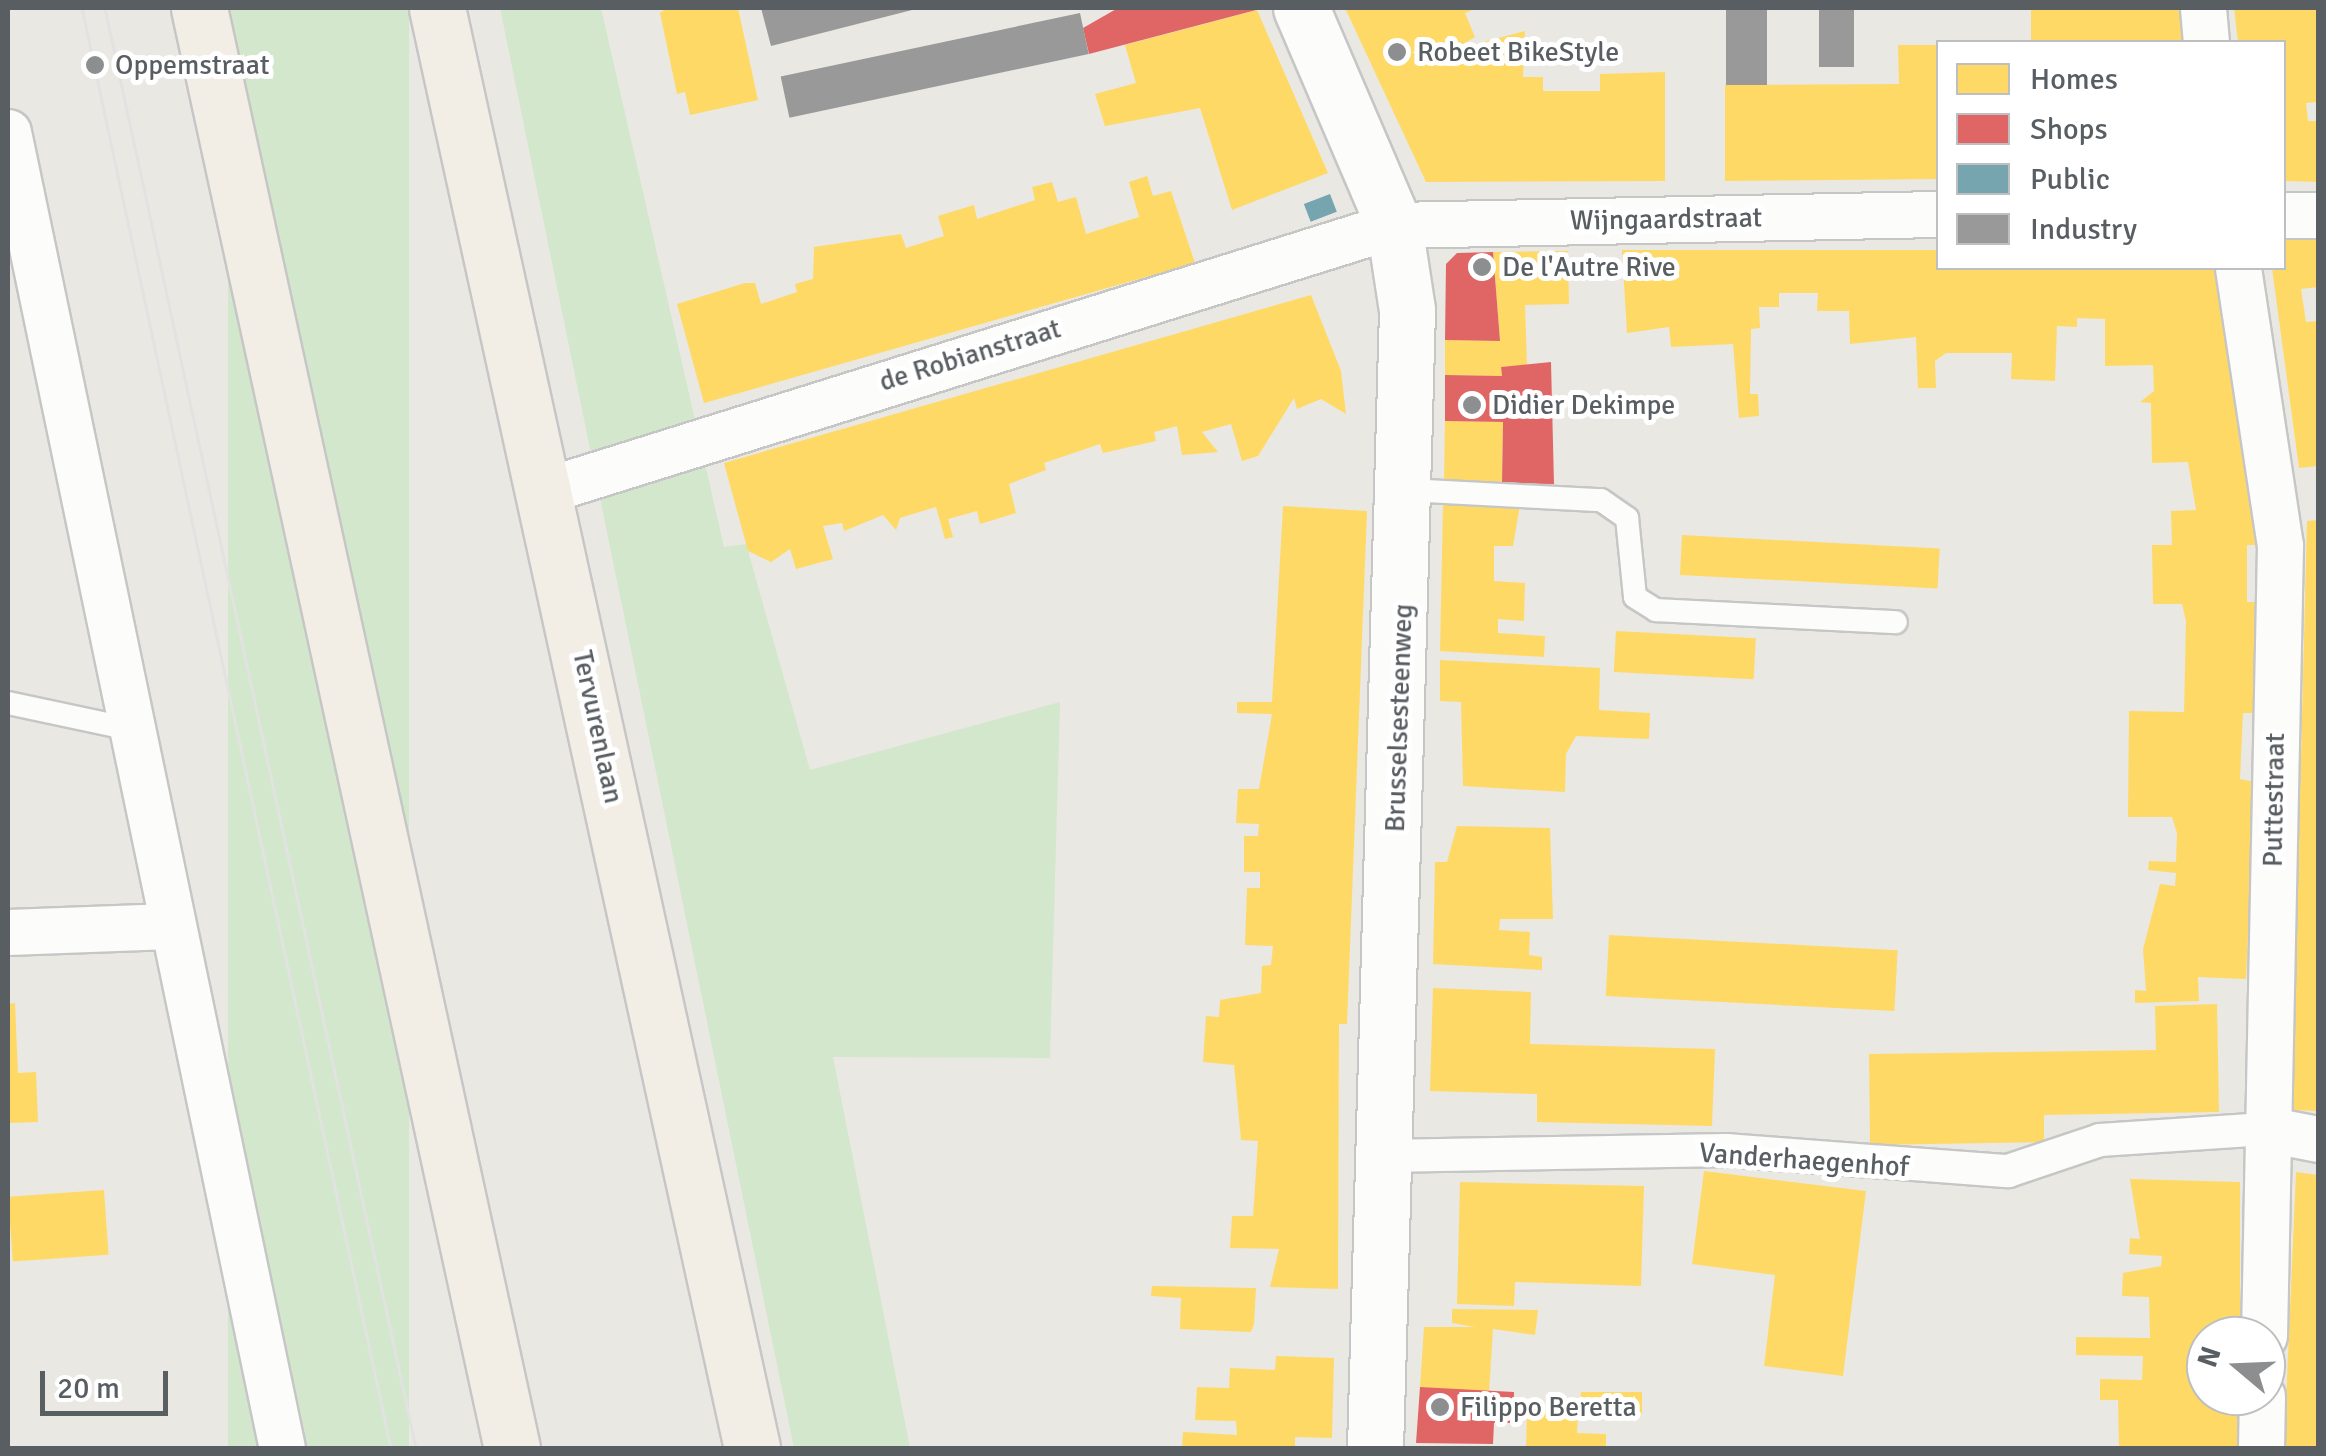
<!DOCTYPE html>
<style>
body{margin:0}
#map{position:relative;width:2326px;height:1456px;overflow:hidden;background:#eae8e3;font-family:Signika,sans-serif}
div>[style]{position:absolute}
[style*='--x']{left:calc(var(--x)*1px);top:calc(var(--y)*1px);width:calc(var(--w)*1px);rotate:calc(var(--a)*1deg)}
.green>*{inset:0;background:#d2e7cc;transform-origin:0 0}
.homes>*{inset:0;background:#ffd966;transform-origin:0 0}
.shops>*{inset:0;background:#e06666}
.public>*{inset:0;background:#76a5af;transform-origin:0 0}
.industry>*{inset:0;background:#999;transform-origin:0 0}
.roads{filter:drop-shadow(2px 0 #c6c6c6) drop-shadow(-2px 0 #c6c6c6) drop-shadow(0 2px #c6c6c6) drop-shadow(0 -2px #c6c6c6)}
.service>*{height:22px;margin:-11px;padding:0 11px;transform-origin:11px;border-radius:11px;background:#fcfcfb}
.pedestrian>*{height:32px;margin:-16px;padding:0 16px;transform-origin:16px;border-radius:16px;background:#fcfcfb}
.minor>*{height:45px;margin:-22.5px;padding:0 22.5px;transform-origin:22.5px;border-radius:22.5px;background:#fcfcfb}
.tertiary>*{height:55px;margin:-27.5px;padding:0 27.5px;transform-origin:27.5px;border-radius:27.5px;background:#fcfcfb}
.primary>*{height:55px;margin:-27.5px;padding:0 27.5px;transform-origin:27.5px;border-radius:27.5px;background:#f2eee6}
.tram>*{height:2.5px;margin:-1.25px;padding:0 1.25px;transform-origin:1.25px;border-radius:1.25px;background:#e2e2e1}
.dots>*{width:28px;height:28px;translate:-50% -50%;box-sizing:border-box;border:5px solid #fff;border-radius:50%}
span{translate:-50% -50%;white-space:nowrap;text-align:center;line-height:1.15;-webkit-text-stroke:10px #fff;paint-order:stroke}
.poi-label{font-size:28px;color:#595e62}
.left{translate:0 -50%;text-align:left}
.street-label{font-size:28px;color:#595e62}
.frame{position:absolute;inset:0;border:10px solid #595e62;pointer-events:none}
.legend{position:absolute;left:1936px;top:40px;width:350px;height:230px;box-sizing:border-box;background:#fff;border:2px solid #bdbfc0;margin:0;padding:12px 18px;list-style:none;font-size:30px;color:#595e62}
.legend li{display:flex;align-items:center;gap:20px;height:50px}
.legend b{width:50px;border:2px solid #bdbfc0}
.north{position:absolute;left:2186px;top:1316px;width:100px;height:100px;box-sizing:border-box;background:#fff;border:2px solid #bdbfc0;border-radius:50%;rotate:289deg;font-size:28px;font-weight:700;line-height:40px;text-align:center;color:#595e62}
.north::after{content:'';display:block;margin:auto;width:35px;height:45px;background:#8c8e8f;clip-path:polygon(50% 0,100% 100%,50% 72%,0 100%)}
.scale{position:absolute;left:40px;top:1371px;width:128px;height:45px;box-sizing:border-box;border:5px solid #595e62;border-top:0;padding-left:12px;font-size:30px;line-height:35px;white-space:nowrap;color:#595e62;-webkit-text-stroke:8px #fff;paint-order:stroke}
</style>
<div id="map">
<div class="green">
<i style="left:228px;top:8px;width:181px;height:1474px"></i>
<i style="clip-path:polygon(500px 8px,601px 8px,724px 547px,746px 544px,810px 770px,1060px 702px,1050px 1058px,833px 1057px,910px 1448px,794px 1448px)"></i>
</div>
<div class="homes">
<i style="clip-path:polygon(667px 8px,738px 8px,758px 100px,690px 115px,685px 92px,677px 94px,660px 13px)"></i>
<i style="clip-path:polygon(1345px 8px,1478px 8px,1465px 13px,1475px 37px,1453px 50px,1525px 31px,1523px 77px,1543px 77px,1543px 91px,1600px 91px,1600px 74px,1665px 72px,1665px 181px,1426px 182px)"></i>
<i style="left:2031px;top:8px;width:152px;height:34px"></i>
<i style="clip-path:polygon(2234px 8px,2318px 8px,2318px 102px,2306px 103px,2308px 121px,2318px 121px,2318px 182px,2284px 181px,2284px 42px,2238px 42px)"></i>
<i style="clip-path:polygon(1257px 10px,1328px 173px,1232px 210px,1200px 108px,1105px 126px,1095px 94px,1136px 83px,1125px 45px)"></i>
<i style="clip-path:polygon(1898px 45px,1938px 45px,1938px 179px,1725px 181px,1725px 85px,1899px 84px)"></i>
<i style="clip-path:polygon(1147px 176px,1153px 196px,1171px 191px,1195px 263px,704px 403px,677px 304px,745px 283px,755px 283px,761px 304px,797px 292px,795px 284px,813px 279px,814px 247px,901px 234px,906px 248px,944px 236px,938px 216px,974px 205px,977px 219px,1035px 200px,1032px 187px,1052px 182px,1058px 202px,1076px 197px,1086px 234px,1139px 217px,1129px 182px)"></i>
<i style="clip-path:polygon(2318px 228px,2318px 287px,2301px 289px,2306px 322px,2318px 321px,2318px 466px,2299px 468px,2272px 268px,2284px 268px,2284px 230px)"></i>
<i style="clip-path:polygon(1622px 250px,1938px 250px,1938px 268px,2223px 268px,2266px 545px,2247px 545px,2247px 602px,2264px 602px,2259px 713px,2243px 713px,2240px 779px,2255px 782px,2246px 979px,2198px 977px,2199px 1001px,2135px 1003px,2135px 990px,2146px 991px,2143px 949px,2160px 884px,2175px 886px,2176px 873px,2148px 870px,2149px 861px,2176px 862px,2177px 833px,2172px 817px,2128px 817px,2129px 711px,2184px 712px,2186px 621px,2182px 604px,2153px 604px,2152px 545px,2172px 545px,2171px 511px,2196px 510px,2188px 462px,2152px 463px,2151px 403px,2140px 402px,2154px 391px,2153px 365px,2105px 366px,2105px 319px,2077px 318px,2077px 327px,2057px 326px,2055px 381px,2011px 379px,2012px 353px,1946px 353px,1935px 361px,1936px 388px,1918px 388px,1916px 337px,1850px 344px,1849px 311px,1817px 311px,1818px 293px,1779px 293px,1779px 307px,1759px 307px,1760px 328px,1751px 329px,1750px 394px,1758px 394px,1759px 416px,1739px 418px,1733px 344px,1671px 347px,1669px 327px,1627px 333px)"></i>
<i style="clip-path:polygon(1568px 251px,1569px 304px,1525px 305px,1527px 365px,1501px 367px,1502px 376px,1445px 375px,1445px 340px,1500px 341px,1493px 252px)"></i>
<i style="clip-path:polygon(1311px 295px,1341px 371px,1346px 414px,1321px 399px,1297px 409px,1294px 398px,1258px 456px,1242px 461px,1231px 424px,1202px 432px,1218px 452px,1182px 455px,1177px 426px,1154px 432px,1156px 441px,1103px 453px,1100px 444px,1044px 463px,1046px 470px,1009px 484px,1016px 513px,980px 524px,977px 511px,948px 519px,953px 537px,945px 539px,936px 507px,900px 518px,896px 530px,883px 515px,844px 531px,842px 523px,823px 526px,833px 559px,796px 569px,790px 549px,771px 562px,748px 551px,724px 463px)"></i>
<i style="left:1445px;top:421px;width:58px;height:60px;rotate:1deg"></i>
<i style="clip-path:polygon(1443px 503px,1520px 505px,1513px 546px,1494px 546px,1494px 581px,1525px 583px,1524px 621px,1498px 619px,1498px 633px,1545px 636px,1544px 657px,1440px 651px)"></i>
<i style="clip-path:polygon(1283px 506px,1367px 511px,1347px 1024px,1339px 1024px,1338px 1289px,1270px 1287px,1279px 1249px,1230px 1248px,1232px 1216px,1253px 1216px,1258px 1141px,1241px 1140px,1234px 1065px,1203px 1062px,1206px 1016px,1219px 1017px,1220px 1000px,1261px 993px,1262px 966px,1271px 965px,1273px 946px,1245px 945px,1247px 888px,1260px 888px,1260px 872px,1244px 872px,1244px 836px,1258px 836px,1259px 824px,1236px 823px,1238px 789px,1259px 789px,1272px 714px,1237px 713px,1237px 702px,1272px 702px)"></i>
<i style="clip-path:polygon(2318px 520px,2318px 1111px,2292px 1110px,2307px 521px)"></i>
<i style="left:1682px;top:535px;width:258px;height:40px;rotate:3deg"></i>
<i style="left:1616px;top:631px;width:140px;height:41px;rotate:3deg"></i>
<i style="clip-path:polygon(1440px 660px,1600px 668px,1599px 710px,1650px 713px,1649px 739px,1576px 736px,1566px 754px,1565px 792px,1463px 786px,1461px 702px,1440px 701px)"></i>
<i style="clip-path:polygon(1457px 826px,1550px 828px,1553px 919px,1500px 919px,1499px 930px,1530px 932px,1529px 955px,1542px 957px,1542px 970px,1433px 964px,1435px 862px,1447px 862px)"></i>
<i style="left:1609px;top:935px;width:289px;height:61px;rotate:3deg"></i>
<i style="clip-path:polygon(1433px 988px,1531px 992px,1530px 1044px,1715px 1049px,1712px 1126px,1537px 1122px,1537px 1094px,1430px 1091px)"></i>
<i style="clip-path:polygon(15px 1003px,18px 1073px,36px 1072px,38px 1122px,8px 1123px,8px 1004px)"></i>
<i style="clip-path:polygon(2217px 1004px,2219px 1112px,2044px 1115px,2044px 1142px,1870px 1145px,1869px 1054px,2156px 1050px,2155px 1006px)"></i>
<i style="clip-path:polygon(1704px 1171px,1866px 1191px,1843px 1376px,1764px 1366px,1775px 1275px,1692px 1264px)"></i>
<i style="clip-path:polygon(2296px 1172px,2318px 1175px,2318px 1448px,2284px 1448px)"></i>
<i style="clip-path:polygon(2130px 1179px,2240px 1182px,2240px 1336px,2206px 1336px,2206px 1396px,2240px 1396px,2238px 1448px,2119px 1448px,2118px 1400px,2100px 1400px,2100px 1379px,2142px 1380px,2143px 1356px,2076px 1355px,2076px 1337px,2150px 1338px,2149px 1297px,2122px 1296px,2123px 1273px,2161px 1266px,2162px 1256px,2129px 1254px,2130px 1238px,2140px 1239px)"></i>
<i style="clip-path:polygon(1460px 1182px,1644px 1186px,1641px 1286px,1515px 1282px,1514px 1306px,1457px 1304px)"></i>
<i style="left:104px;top:1190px;width:65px;height:96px;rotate:86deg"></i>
<i style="clip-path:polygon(1152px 1286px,1256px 1288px,1254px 1324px,1251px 1332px,1180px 1329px,1181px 1298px,1151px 1296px)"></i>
<i style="clip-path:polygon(1452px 1309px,1538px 1310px,1535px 1335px,1493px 1329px,1489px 1392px,1420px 1387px,1424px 1327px,1475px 1327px,1452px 1323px)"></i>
<i style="clip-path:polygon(1276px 1356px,1334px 1358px,1332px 1438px,1295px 1437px,1295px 1448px,1182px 1448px,1183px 1432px,1237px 1435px,1236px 1421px,1195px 1420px,1197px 1387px,1229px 1388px,1230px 1368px,1275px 1370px)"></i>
<i style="clip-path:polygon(1581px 1392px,1642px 1392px,1642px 1414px,1578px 1414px,1577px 1433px,1606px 1434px,1606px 1448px,1526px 1448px,1527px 1406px,1580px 1407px)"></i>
</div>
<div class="shops">
<i style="clip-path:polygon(1118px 8px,1259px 8px,1260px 9px,1089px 54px,1083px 28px)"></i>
<i style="clip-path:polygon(1493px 252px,1500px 341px,1445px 340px,1446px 264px,1457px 253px)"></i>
<i style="clip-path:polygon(1551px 362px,1554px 484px,1502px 483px,1503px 422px,1445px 421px,1445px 375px,1502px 376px,1501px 367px)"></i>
<i style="clip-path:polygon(1420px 1387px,1514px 1392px,1514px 1423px,1494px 1423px,1493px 1444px,1416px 1443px)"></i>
</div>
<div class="public">
<i style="left:1330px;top:194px;width:19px;height:28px;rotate:69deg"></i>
</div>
<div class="industry">
<i style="clip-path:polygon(761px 8px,916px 8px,916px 9px,771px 46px)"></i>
<i style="left:1726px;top:8px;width:41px;height:77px"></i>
<i style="left:1819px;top:8px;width:35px;height:59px"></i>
<i style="left:1080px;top:13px;width:42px;height:306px;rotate:78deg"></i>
</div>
<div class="roads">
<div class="service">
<i style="--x:1407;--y:490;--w:194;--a:3"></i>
<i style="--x:1601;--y:500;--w:32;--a:35"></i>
<i style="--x:1627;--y:518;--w:79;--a:84.2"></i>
<i style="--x:1635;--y:597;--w:25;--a:32"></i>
<i style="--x:1656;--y:610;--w:240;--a:2.9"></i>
<i style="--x:8;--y:703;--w:125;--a:12"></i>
</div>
<div class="pedestrian">
<i style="--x:1383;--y:1156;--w:343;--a:-1"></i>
<i style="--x:1726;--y:1150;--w:283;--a:4.3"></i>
<i style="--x:2008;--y:1171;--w:97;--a:-18.6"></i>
<i style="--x:2100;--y:1140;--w:166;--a:-3.8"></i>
</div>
<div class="minor">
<i style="--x:2203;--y:8;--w:34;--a:85"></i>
<i style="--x:8;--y:132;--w:1344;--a:78.24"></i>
<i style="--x:2284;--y:215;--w:34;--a:0"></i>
<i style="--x:2238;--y:268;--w:280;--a:81.4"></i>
<i style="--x:2280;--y:545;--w:791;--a:91.16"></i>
<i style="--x:547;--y:490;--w:887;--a:-17.37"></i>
<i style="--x:1394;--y:225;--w:544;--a:-1.16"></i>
<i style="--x:8;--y:932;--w:162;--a:-2.1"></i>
<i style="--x:2266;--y:1129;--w:53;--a:10.9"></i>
<i style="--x:2261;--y:1448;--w:52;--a:-88.9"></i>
</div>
<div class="tertiary">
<i style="--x:1301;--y:8;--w:236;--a:66.8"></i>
<i style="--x:1394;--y:225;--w:86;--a:81.3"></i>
<i style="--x:1407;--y:310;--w:1138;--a:91.61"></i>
</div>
<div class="primary">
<i style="--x:199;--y:8;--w:1474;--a:77.74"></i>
<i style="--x:437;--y:8;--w:1474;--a:77.66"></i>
</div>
</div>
<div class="tram">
<i style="--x:82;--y:8;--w:1473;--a:77.89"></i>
<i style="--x:105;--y:8;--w:1473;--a:77.81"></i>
</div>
<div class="dots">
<i style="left:1397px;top:52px;background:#8c8e8f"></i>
<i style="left:95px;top:65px;background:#8c8e8f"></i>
<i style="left:1482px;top:267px;background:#8c8e8f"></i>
<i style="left:1472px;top:405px;background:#8c8e8f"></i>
<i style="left:1440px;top:1407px;background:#8c8e8f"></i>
</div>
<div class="poi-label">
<span class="left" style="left:1417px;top:52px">Robeet BikeStyle</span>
<span class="left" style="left:115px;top:65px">Oppemstraat</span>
<span class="left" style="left:1502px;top:267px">De l'Autre Rive</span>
<span class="left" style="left:1492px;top:405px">Didier Dekimpe</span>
<span class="left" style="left:1460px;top:1407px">Filippo Beretta</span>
</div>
<div class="street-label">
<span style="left:1666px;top:219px;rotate:-1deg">Wijngaardstraat</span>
<span style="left:970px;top:355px;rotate:-17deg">de Robianstraat</span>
<span style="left:1399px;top:718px;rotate:-88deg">Brusselsesteenweg</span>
<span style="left:598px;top:727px;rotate:78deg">Tervurenlaan</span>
<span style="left:2274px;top:800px;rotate:-89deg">Puttestraat</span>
<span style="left:1804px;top:1160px;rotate:4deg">Vanderhaegenhof</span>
</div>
<div class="frame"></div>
<ul class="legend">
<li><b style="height:28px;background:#ffd966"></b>Homes</li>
<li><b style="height:28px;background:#e06666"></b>Shops</li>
<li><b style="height:28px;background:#76a5af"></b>Public</li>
<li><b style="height:28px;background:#999"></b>Industry</li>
</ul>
<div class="north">N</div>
<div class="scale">20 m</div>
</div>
